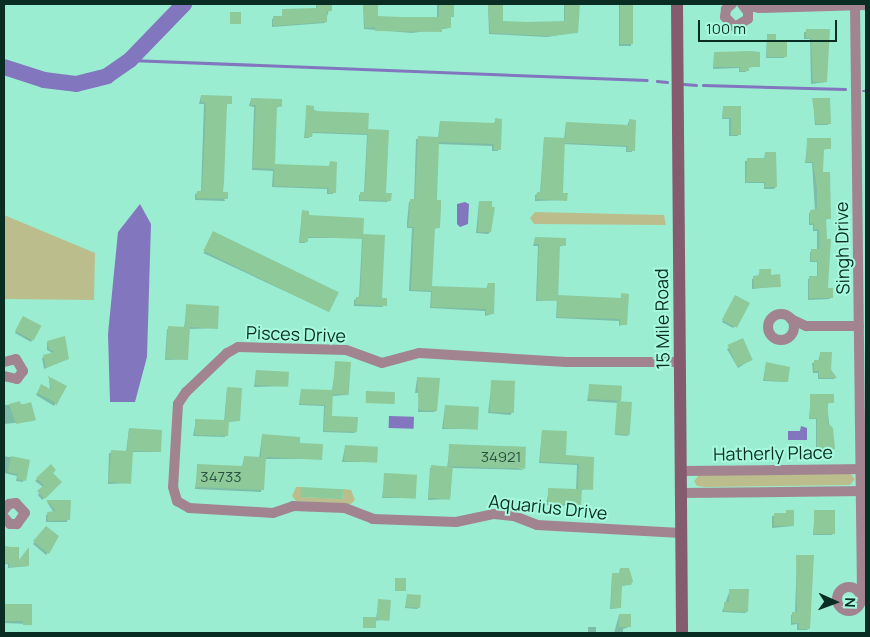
<!DOCTYPE html>
<style>
body{margin:0}
#map{position:relative;width:870px;height:637px;overflow:hidden;background:#9bedd1;font-family:Manrope,sans-serif}
div>[style]{position:absolute}
[style*='--x']{left:calc(var(--x)*1px);top:calc(var(--y)*1px);width:calc(var(--w)*1px);rotate:calc(var(--a)*1deg)}
.green>*{inset:0;background:#bbbe8c}
.water>*{inset:0;background:#8276bf;transform-origin:0 0}
.shadow>*{inset:0;background:#0003;transform-origin:0 0}
.stream>*{height:2.5px;margin:-1.25px;padding:0 1.25px;transform-origin:1.25px;border-radius:1.25px;background:#8276bf}
.river>*{height:16px;margin:-8px;padding:0 8px;transform-origin:8px;border-radius:8px;background:#8276bf}
.building>*{inset:0;background:#8ec99a;transform-origin:0 0}
.street>*{height:10px;margin:-5px;padding:0 5px;transform-origin:5px;border-radius:5px;background:#a28491}
.street>.ring{margin:-5px;padding:0;box-sizing:content-box;background:none;border:10px solid #a28491;border-radius:50%}
.secondary>*{height:12px;margin:-6px;padding:0 6px;transform-origin:6px;border-radius:6px;background:#855b6e}
span{translate:-50% -50%;white-space:nowrap;text-align:center;line-height:1.15;-webkit-text-stroke:4px #a8fade;paint-order:stroke}
.number-label{font-size:15px;color:#2a5441}
.number-label span{-webkit-text-stroke-width:0}
.street-label{font-size:18px;color:#092d23}
.frame{position:absolute;inset:0;border:5px solid #092d23;pointer-events:none}
.north{position:absolute;left:810px;top:577px;width:50px;height:50px;-webkit-text-stroke:4px #a8fade;paint-order:stroke;rotate:92deg;font-size:14px;font-weight:700;line-height:20px;text-align:center;color:#092d23}
.north::after{content:'';display:block;margin:auto;width:18px;height:22px;background:#092d23;clip-path:polygon(50% 0,100% 100%,50% 72%,0 100%)}
.scale{position:absolute;left:698px;top:20px;width:139px;height:22px;box-sizing:border-box;border:2px solid #092d23;border-top:0;padding-left:6px;font-size:15px;line-height:18px;white-space:nowrap;color:#092d23;-webkit-text-stroke:4px #a8fade;paint-order:stroke}
</style>
<div id="map">
<div class="green">
<i style="clip-path:polygon(535px 212px,664px 215px,666px 225px,534px 224px,530px 218px)"></i>
<i style="clip-path:polygon(4px 215px,95px 253px,94px 300px,4px 299px)"></i>
<i style="clip-path:polygon(850px 473px,855px 479px,850px 485px,705px 487px,697px 486px,694px 481px,699px 475px)"></i>
<i style="clip-path:polygon(296px 487px,301px 487px,301px 497px,343px 499px,343px 489px,351px 490px,355px 500px,351px 504px,296px 501px,292px 496px)"></i>
</div>
<div class="water">
<i style="clip-path:polygon(465px 202px,469px 204px,468px 224px,460px 227px,457px 224px,457px 204px)"></i>
<i style="clip-path:polygon(140px 204px,151px 224px,147px 357px,135px 402px,110px 402px,108px 334px,118px 232px)"></i>
<i style="left:389px;top:416px;width:25px;height:12px;rotate:2deg"></i>
<i style="clip-path:polygon(801px 426px,807px 428px,807px 440px,788px 440px,788px 431px,800px 431px)"></i>
</div>
<div class="shadow">
<i style="clip-path:polygon(316px 4px,331px 4px,325px 23px,272px 27px,272px 19px,282px 18px,283px 10px,316px 9px)"></i>
<i style="clip-path:polygon(363px 4px,377px 4px,377px 17px,437px 18px,437px 4px,451px 4px,450px 28px,412px 33px,364px 29px)"></i>
<i style="clip-path:polygon(488px 4px,502px 4px,502px 22px,564px 22px,564px 4px,577px 4px,577px 32px,547px 37px,489px 34px)"></i>
<i style="clip-path:polygon(619px 4px,633px 4px,631px 46px,619px 46px)"></i>
<i style="clip-path:polygon(829px 30px,826px 82px,811px 84px,810px 39px,804px 39px,804px 32px)"></i>
<i style="clip-path:polygon(767px 36px,786px 56px,784px 58px,766px 58px)"></i>
<i style="clip-path:polygon(714px 53px,759px 66px,747px 68px,746px 72px,739px 72px,739px 68px,713px 69px)"></i>
<i style="clip-path:polygon(201px 96px,230px 103px,226px 105px,222px 193px,225px 201px,195px 200px,195px 194px,201px 192px,204px 104px,199px 104px)"></i>
<i style="clip-path:polygon(251px 99px,280px 106px,276px 108px,273px 165px,328px 168px,330px 163px,333px 194px,327px 194px,327px 189px,272px 187px,273px 171px,252px 170px,254px 107px,249px 106px)"></i>
<i style="clip-path:polygon(813px 99px,829px 123px,828px 125px,815px 125px)"></i>
<i style="clip-path:polygon(307px 107px,367px 132px,388px 131px,385px 194px,388px 202px,359px 201px,359px 195px,364px 193px,367px 135px,311px 133px,309px 138px,304px 138px)"></i>
<i style="clip-path:polygon(723px 107px,740px 107px,738px 136px,729px 136px,729px 119px,722px 119px)"></i>
<i style="clip-path:polygon(496px 120px,498px 151px,492px 151px,492px 146px,438px 144px,435px 201px,438px 228px,434px 229px,431px 287px,486px 289px,488px 284px,492px 314px,485px 316px,485px 311px,430px 308px,431px 292px,409px 291px,412px 228px,407px 228px,407px 222px,409px 202px,414px 200px,416px 139px,438px 138px,440px 122px,493px 124px)"></i>
<i style="clip-path:polygon(629px 121px,632px 152px,626px 152px,626px 147px,563px 144px,561px 194px,566px 200px,535px 201px,535px 195px,540px 193px,544px 138px,564px 139px,566px 123px,627px 126px)"></i>
<i style="clip-path:polygon(808px 140px,829px 148px,823px 150px,822px 174px,830px 218px,825px 220px,827px 289px,830px 299px,808px 300px,808px 279px,817px 277px,817px 262px,810px 262px,810px 252px,817px 250px,817px 231px,813px 231px,813px 225px,809px 225px,809px 213px,815px 211px,812px 163px,805px 163px)"></i>
<i style="clip-path:polygon(765px 153px,776px 187px,774px 189px,764px 189px,764px 183px,745px 183px,745px 161px,764px 159px)"></i>
<i style="clip-path:polygon(479px 202px,490px 232px,488px 234px,476px 233px)"></i>
<i style="clip-path:polygon(302px 212px,307px 217px,364px 235px,383px 307px,354px 306px,354px 300px,359px 298px,362px 238px,307px 238px,305px 243px,299px 243px)"></i>
<i style="left:212px;top:235px;width:138px;height:20px;rotate:25deg"></i>
<i style="clip-path:polygon(535px 238px,564px 245px,559px 247px,557px 299px,620px 299px,622px 295px,626px 324px,619px 326px,619px 321px,556px 318px,557px 300px,536px 301px,538px 246px,533px 246px)"></i>
<i style="clip-path:polygon(760px 271px,770px 276px,780px 286px,752px 289px,752px 279px,758px 277px)"></i>
<i style="clip-path:polygon(735px 296px,735px 326px,733px 328px,722px 322px)"></i>
<i style="clip-path:polygon(187px 305px,217px 328px,189px 329px,187px 359px,165px 360px,167px 329px,184px 328px)"></i>
<i style="clip-path:polygon(21px 320px,40px 326px,31px 342px,15px 333px)"></i>
<i style="clip-path:polygon(743px 339px,749px 361px,738px 368px,727px 349px)"></i>
<i style="clip-path:polygon(47px 342px,68px 358px,44px 369px,42px 358px,54px 354px,47px 350px)"></i>
<i style="clip-path:polygon(820px 354px,836px 377px,834px 379px,818px 379px,818px 373px,813px 373px,812px 363px,818px 362px)"></i>
<i style="clip-path:polygon(336px 362px,347px 395px,332px 396px,331px 417px,356px 432px,354px 433px,323px 432px,324px 406px,299px 405px,301px 390px,332px 391px)"></i>
<i style="clip-path:polygon(766px 363px,787px 382px,763px 381px)"></i>
<i style="clip-path:polygon(256px 371px,287px 386px,254px 387px)"></i>
<i style="clip-path:polygon(49px 378px,65px 386px,54px 406px,36px 395px,40px 388px,50px 390px)"></i>
<i style="clip-path:polygon(417px 378px,436px 411px,434px 412px,418px 412px,419px 393px,415px 393px)"></i>
<i style="clip-path:polygon(492px 381px,512px 413px,510px 415px,488px 413px)"></i>
<i style="clip-path:polygon(590px 385px,621px 387px,620px 403px,628px 436px,615px 435px,618px 403px,587px 401px)"></i>
<i style="clip-path:polygon(227px 389px,239px 421px,227px 422px,225px 437px,193px 436px,196px 420px,224px 422px)"></i>
<i style="clip-path:polygon(811px 395px,833px 402px,827px 404px,832px 450px,816px 450px,816px 419px,809px 419px)"></i>
<i style="clip-path:polygon(30px 404px,33px 421px,4px 424px,4px 405px)"></i>
<i style="clip-path:polygon(445px 407px,477px 429px,442px 429px)"></i>
<i style="clip-path:polygon(129px 429px,159px 452px,131px 452px,129px 483px,108px 484px,109px 453px,126px 452px)"></i>
<i style="clip-path:polygon(542px 431px,565px 456px,593px 458px,591px 489px,580px 490px,578px 506px,546px 505px,549px 489px,576px 490px,577px 465px,539px 463px)"></i>
<i style="clip-path:polygon(262px 436px,298px 444px,321px 459px,265px 459px,261px 492px,195px 489px,198px 465px,242px 467px,244px 458px,259px 458px)"></i>
<i style="clip-path:polygon(450px 445px,524px 470px,452px 468px,450px 499px,428px 500px,430px 468px,447px 468px)"></i>
<i style="clip-path:polygon(345px 447px,376px 462px,342px 462px)"></i>
<i style="clip-path:polygon(4px 456px,29px 461px,23px 482px,16px 481px,17px 476px,4px 473px)"></i>
<i style="clip-path:polygon(51px 466px,52px 473px,61px 482px,42px 500px,38px 495px,43px 487px,35px 481px)"></i>
<i style="clip-path:polygon(385px 474px,414px 498px,382px 498px)"></i>
<i style="clip-path:polygon(70px 501px,67px 522px,46px 522px,46px 515px,54px 513px,47px 502px)"></i>
<i style="clip-path:polygon(787px 511px,793px 526px,772px 528px,772px 516px,785px 514px)"></i>
<i style="clip-path:polygon(815px 511px,833px 534px,831px 535px,813px 535px)"></i>
<i style="clip-path:polygon(46px 528px,53px 547px,46px 555px,33px 544px)"></i>
<i style="clip-path:polygon(4px 546px,17px 548px,17px 563px,28px 566px,8px 568px,8px 564px,4px 564px)"></i>
<i style="clip-path:polygon(797px 556px,809px 628px,807px 630px,797px 630px,797px 624px,791px 625px,791px 615px,795px 613px)"></i>
<i style="clip-path:polygon(620px 569px,629px 585px,621px 586px,620px 608px,610px 609px,612px 575px,619px 574px)"></i>
<i style="clip-path:polygon(730px 590px,747px 611px,745px 613px,722px 612px)"></i>
<i style="clip-path:polygon(407px 595px,419px 607px,417px 609px,405px 608px)"></i>
<i style="clip-path:polygon(379px 601px,389px 619px,374px 621px,374px 628px,363px 628px,364px 618px,376px 618px)"></i>
<i style="left:4px;top:604px;width:26px;height:19px;rotate:2deg"></i>
<i style="clip-path:polygon(619px 615px,629px 627px,623px 629px,623px 633px,614px 633px)"></i>
<i style="left:588px;top:627px;width:8px;height:6px"></i>
</div>
<div class="stream">
<i style="--x:130;--y:60;--w:517;--a:2.22"></i>
<i style="--x:657;--y:81;--w:10;--a:6"></i>
<i style="--x:684;--y:84;--w:12;--a:5"></i>
<i style="--x:703;--y:85;--w:142;--a:1.6"></i>
<i style="--x:863;--y:91;--w:3;--a:0"></i>
</div>
<div class="river">
<i style="--x:4;--y:67;--w:42;--a:18"></i>
<i style="--x:44;--y:80;--w:32;--a:7"></i>
<i style="--x:76;--y:84;--w:32;--a:-14"></i>
<i style="--x:107;--y:76;--w:28;--a:-35"></i>
<i style="--x:130;--y:60;--w:78;--a:-46"></i>
</div>
<div class="building">
<i style="clip-path:polygon(317px 4px,332px 4px,332px 11px,327px 11px,327px 22px,273px 26px,273px 16px,282px 16px,282px 9px,317px 8px)"></i>
<i style="clip-path:polygon(363px 4px,378px 4px,378px 16px,402px 17px,439px 17px,439px 4px,454px 4px,454px 17px,451px 17px,451px 28px,442px 28px,442px 32px,375px 31px,375px 27px,365px 28px)"></i>
<i style="clip-path:polygon(488px 4px,503px 4px,503px 21px,527px 22px,565px 21px,565px 4px,580px 4px,578px 33px,550px 36px,490px 33px)"></i>
<i style="left:620px;top:4px;width:13px;height:40px"></i>
<i style="left:230px;top:12px;width:11px;height:12px"></i>
<i style="clip-path:polygon(806px 29px,830px 29px,827px 82px,813px 82px,811px 38px,806px 38px)"></i>
<i style="clip-path:polygon(767px 34px,776px 34px,776px 41px,787px 41px,787px 57px,767px 57px)"></i>
<i style="clip-path:polygon(750px 51px,760px 52px,760px 67px,749px 67px,749px 71px,740px 71px,740px 67px,714px 67px,714px 52px)"></i>
<i style="clip-path:polygon(201px 95px,232px 96px,232px 104px,227px 104px,224px 182px,223px 192px,228px 192px,228px 199px,196px 198px,197px 191px,202px 191px,205px 131px,206px 103px,201px 102px)"></i>
<i style="clip-path:polygon(251px 98px,282px 99px,282px 107px,277px 106px,275px 164px,329px 166px,330px 161px,337px 162px,336px 193px,328px 193px,329px 188px,274px 186px,274px 169px,253px 168px,256px 105px,251px 105px)"></i>
<i style="clip-path:polygon(812px 98px,830px 98px,831px 124px,816px 124px)"></i>
<i style="clip-path:polygon(306px 105px,314px 106px,314px 111px,369px 113px,368px 134px,313px 132px,312px 137px,305px 137px)"></i>
<i style="clip-path:polygon(723px 106px,741px 106px,741px 135px,731px 135px,731px 118px,723px 118px)"></i>
<i style="clip-path:polygon(495px 118px,502px 119px,501px 150px,494px 150px,494px 144px,439px 142px,437px 200px,441px 200px,441px 208px,440px 228px,435px 228px,432px 286px,487px 288px,488px 283px,495px 283px,494px 314px,486px 314px,486px 309px,431px 307px,432px 291px,411px 290px,414px 227px,408px 227px,409px 219px,410px 199px,415px 199px,418px 136px,439px 137px,440px 121px,495px 123px)"></i>
<i style="clip-path:polygon(629px 119px,636px 120px,635px 151px,627px 151px,628px 146px,565px 143px,566px 122px,629px 125px)"></i>
<i style="clip-path:polygon(368px 129px,389px 130px,386px 193px,392px 193px,391px 201px,360px 200px,360px 192px,365px 192px)"></i>
<i style="clip-path:polygon(544px 137px,565px 138px,563px 193px,568px 193px,567px 201px,536px 199px,537px 192px,541px 192px)"></i>
<i style="clip-path:polygon(807px 138px,831px 138px,831px 149px,824px 149px,823px 172px,830px 172px,831px 219px,826px 219px,827px 239px,831px 239px,828px 288px,833px 288px,833px 298px,809px 298px,809px 276px,818px 276px,818px 261px,811px 261px,811px 249px,819px 249px,819px 229px,814px 229px,814px 223px,810px 224px,810px 210px,817px 209px,817px 189px,813px 162px,806px 162px)"></i>
<i style="clip-path:polygon(765px 152px,776px 152px,777px 187px,765px 187px,765px 182px,746px 182px,747px 158px,765px 158px)"></i>
<i style="clip-path:polygon(479px 201px,492px 201px,492px 207px,495px 207px,491px 232px,478px 232px)"></i>
<i style="clip-path:polygon(302px 210px,309px 211px,309px 215px,364px 218px,363px 239px,308px 237px,308px 242px,300px 242px)"></i>
<i style="left:213px;top:231px;width:140px;height:22px;rotate:26deg"></i>
<i style="clip-path:polygon(363px 234px,385px 235px,382px 298px,387px 298px,387px 306px,355px 304px,356px 297px,360px 297px)"></i>
<i style="clip-path:polygon(535px 237px,566px 238px,566px 246px,560px 245px,558px 301px,537px 300px,539px 244px,534px 244px)"></i>
<i style="clip-path:polygon(759px 269px,771px 269px,771px 275px,780px 274px,781px 287px,754px 288px,753px 276px,760px 275px)"></i>
<i style="clip-path:polygon(621px 293px,629px 294px,627px 325px,620px 325px,620px 319px,557px 317px,558px 295px,621px 298px)"></i>
<i style="left:735px;top:295px;width:17px;height:28px;rotate:28deg"></i>
<i style="clip-path:polygon(186px 304px,219px 306px,218px 329px,190px 327px,188px 360px,166px 359px,168px 326px,185px 327px)"></i>
<i style="left:23px;top:316px;width:21px;height:17px;rotate:28deg"></i>
<i style="clip-path:polygon(65px 336px,69px 359px,46px 368px,43px 355px,55px 352px,49px 349px,47px 341px)"></i>
<i style="left:743px;top:338px;width:24px;height:17px;rotate:66deg"></i>
<i style="clip-path:polygon(820px 352px,832px 352px,831px 371px,837px 378px,819px 378px,819px 371px,814px 371px,814px 360px,820px 360px)"></i>
<i style="left:335px;top:361px;width:16px;height:33px;rotate:4deg"></i>
<i style="clip-path:polygon(766px 362px,790px 367px,788px 382px,764px 380px)"></i>
<i style="left:256px;top:370px;width:33px;height:15px;rotate:3deg"></i>
<i style="clip-path:polygon(48px 376px,67px 386px,56px 406px,55px 402px,37px 393px,41px 384px,52px 390px)"></i>
<i style="clip-path:polygon(417px 377px,440px 378px,437px 411px,419px 410px)"></i>
<i style="left:491px;top:380px;width:24px;height:32px;rotate:2deg"></i>
<i style="left:589px;top:384px;width:33px;height:15px;rotate:3deg"></i>
<i style="clip-path:polygon(227px 387px,242px 388px,240px 421px,229px 421px,228px 436px,195px 435px,195px 419px,225px 420px)"></i>
<i style="clip-path:polygon(301px 389px,333px 390px,332px 416px,358px 417px,357px 432px,324px 431px,325px 405px,300px 404px)"></i>
<i style="left:366px;top:391px;width:29px;height:12px;rotate:2deg"></i>
<i style="clip-path:polygon(810px 394px,834px 394px,834px 403px,828px 403px,828px 423px,833px 428px,835px 449px,817px 449px,817px 418px,810px 418px)"></i>
<i style="clip-path:polygon(20px 401px,21px 405px,31px 402px,36px 420px,16px 424px,9px 404px)"></i>
<i style="left:617px;top:401px;width:15px;height:33px;rotate:4deg"></i>
<i style="left:445px;top:405px;width:34px;height:23px;rotate:3deg"></i>
<i style="clip-path:polygon(129px 428px,162px 430px,161px 452px,133px 451px,131px 484px,109px 482px,111px 450px,127px 451px)"></i>
<i style="clip-path:polygon(542px 430px,567px 431px,566px 455px,594px 457px,593px 490px,582px 489px,581px 505px,548px 503px,548px 488px,578px 489px,579px 464px,540px 462px)"></i>
<i style="clip-path:polygon(262px 434px,300px 437px,300px 443px,323px 444px,322px 460px,266px 457px,264px 490px,196px 487px,197px 464px,243px 466px,244px 456px,261px 457px)"></i>
<i style="left:449px;top:444px;width:77px;height:22px;rotate:2deg"></i>
<i style="left:345px;top:445px;width:33px;height:16px;rotate:3deg"></i>
<i style="clip-path:polygon(11px 456px,30px 460px,26px 481px,17px 479px,18px 474px,8px 472px)"></i>
<i style="clip-path:polygon(51px 464px,56px 470px,53px 473px,62px 482px,45px 499px,37px 491px,44px 485px,36px 478px)"></i>
<i style="left:431px;top:465px;width:22px;height:33px;rotate:5deg"></i>
<i style="left:384px;top:473px;width:33px;height:24px;rotate:3deg"></i>
<i style="left:301px;top:487px;width:42px;height:10px;rotate:3deg"></i>
<i style="clip-path:polygon(46px 500px,71px 500px,70px 520px,48px 521px,47px 512px,56px 511px)"></i>
<i style="clip-path:polygon(786px 510px,794px 510px,794px 526px,774px 526px,774px 513px,786px 513px)"></i>
<i style="left:814px;top:510px;width:21px;height:24px"></i>
<i style="clip-path:polygon(46px 526px,59px 536px,49px 554px,33px 541px)"></i>
<i style="clip-path:polygon(4px 547px,19px 547px,19px 560px,29px 547px,29px 566px,9px 567px,9px 563px,4px 563px)"></i>
<i style="clip-path:polygon(796px 555px,814px 555px,810px 629px,799px 629px,799px 623px,792px 623px,792px 612px,797px 612px)"></i>
<i style="clip-path:polygon(620px 568px,629px 568px,633px 581px,631px 585px,622px 585px,621px 608px,611px 608px,612px 573px,619px 573px)"></i>
<i style="left:395px;top:578px;width:11px;height:13px"></i>
<i style="clip-path:polygon(729px 589px,749px 589px,748px 612px,724px 611px,724px 602px,729px 602px)"></i>
<i style="left:407px;top:594px;width:14px;height:13px;rotate:4deg"></i>
<i style="left:378px;top:599px;width:13px;height:21px;rotate:4deg"></i>
<i style="clip-path:polygon(4px 604px,32px 604px,32px 625px,23px 625px,23px 621px,4px 621px)"></i>
<i style="left:619px;top:614px;width:12px;height:13px"></i>
<i style="left:363px;top:617px;width:13px;height:11px"></i>
</div>
<div class="street">
<i style="--x:732;--y:4;--w:8;--a:140"></i>
<i style="--x:726;--y:9;--w:8;--a:97"></i>
<i style="--x:725;--y:17;--w:14;--a:45"></i>
<i style="--x:735;--y:27;--w:15;--a:-32"></i>
<i style="--x:748;--y:19;--w:7;--a:-90"></i>
<i style="--x:748;--y:12;--w:10;--a:-127"></i>
<i style="--x:744;--y:5;--w:15;--a:11"></i>
<i style="--x:759;--y:8;--w:107;--a:-1.6"></i>
<i style="--x:855;--y:5;--w:593;--a:89.32"></i>
<i class="ring" style="left:768px;top:314px;width:16px;height:16px"></i>
<i style="--x:791;--y:319;--w:17;--a:25"></i>
<i style="--x:806;--y:326;--w:53;--a:0"></i>
<i style="--x:4;--y:362;--w:12;--a:-14"></i>
<i style="--x:16;--y:359;--w:14;--a:60"></i>
<i style="--x:23;--y:371;--w:10;--a:127"></i>
<i style="--x:17;--y:379;--w:13;--a:-167"></i>
<i style="--x:680;--y:362;--w:114;--a:180"></i>
<i style="--x:566;--y:362;--w:147;--a:-176.5"></i>
<i style="--x:419;--y:353;--w:38;--a:165"></i>
<i style="--x:382;--y:363;--w:38;--a:-160"></i>
<i style="--x:346;--y:350;--w:108;--a:-178.4"></i>
<i style="--x:238;--y:347;--w:13;--a:151"></i>
<i style="--x:227;--y:353;--w:57;--a:136.4"></i>
<i style="--x:186;--y:392;--w:14;--a:124"></i>
<i style="--x:178;--y:404;--w:83;--a:93.4"></i>
<i style="--x:173;--y:487;--w:15;--a:74"></i>
<i style="--x:177;--y:501;--w:14;--a:30"></i>
<i style="--x:189;--y:508;--w:84;--a:3.4"></i>
<i style="--x:273;--y:513;--w:21;--a:-19"></i>
<i style="--x:293;--y:506;--w:52;--a:2.2"></i>
<i style="--x:345;--y:508;--w:30;--a:21"></i>
<i style="--x:373;--y:519;--w:83;--a:2.1"></i>
<i style="--x:456;--y:522;--w:39;--a:-12"></i>
<i style="--x:494;--y:514;--w:20;--a:6"></i>
<i style="--x:514;--y:516;--w:25;--a:21"></i>
<i style="--x:537;--y:525;--w:144;--a:3.2"></i>
<i style="--x:681;--y:471;--w:185;--a:-0.6"></i>
<i style="--x:681;--y:493;--w:185;--a:-0.6"></i>
<i style="--x:4;--y:510;--w:8;--a:-50"></i>
<i style="--x:9;--y:504;--w:7;--a:-8"></i>
<i style="--x:16;--y:503;--w:13;--a:48"></i>
<i style="--x:25;--y:513;--w:14;--a:126"></i>
<i style="--x:17;--y:524;--w:7;--a:180"></i>
<i style="--x:10;--y:524;--w:9;--a:-131"></i>
<i class="ring" style="left:837px;top:587px;width:14px;height:14px"></i>
</div>
<div class="secondary">
<i style="--x:677;--y:4;--w:629;--a:89.54"></i>
</div>
<div class="number-label">
<span style="left:501px;top:457px">34921</span>
<span style="left:221px;top:477px">34733</span>
</div>
<div class="street-label">
<span style="left:842px;top:248px;rotate:-91deg">Singh Drive</span>
<span style="left:662px;top:319px;rotate:-91deg">15 Mile Road</span>
<span style="left:296px;top:334px;rotate:2deg">Pisces Drive</span>
<span style="left:773px;top:453px;rotate:-1deg">Hatherly Place</span>
<span style="left:548px;top:507px;rotate:6deg">Aquarius Drive</span>
</div>
<div class="frame"></div>
<div class="north">N</div>
<div class="scale">100 m</div>
</div>
